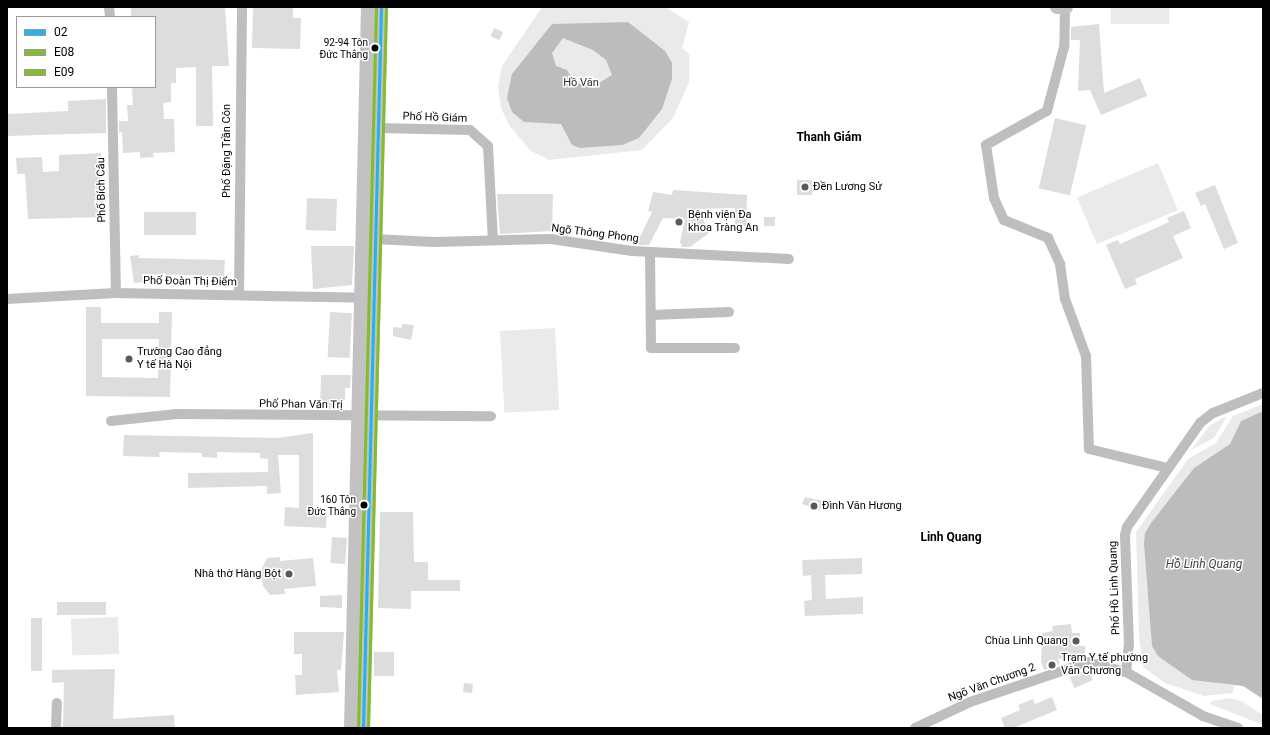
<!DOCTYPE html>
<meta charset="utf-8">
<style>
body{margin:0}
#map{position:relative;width:1270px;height:735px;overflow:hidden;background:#fff;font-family:Roboto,sans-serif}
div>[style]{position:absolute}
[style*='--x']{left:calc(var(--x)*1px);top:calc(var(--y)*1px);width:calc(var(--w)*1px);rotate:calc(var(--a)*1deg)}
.green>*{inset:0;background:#eaeaea;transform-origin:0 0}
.water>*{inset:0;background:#bcbcbc}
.building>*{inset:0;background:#ddd;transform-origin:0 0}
.street>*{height:10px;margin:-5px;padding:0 5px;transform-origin:5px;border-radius:5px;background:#bebebe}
.secondary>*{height:14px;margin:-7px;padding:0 7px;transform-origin:7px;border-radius:7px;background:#c2c2c2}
.bus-1>*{height:3px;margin:-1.5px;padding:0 1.5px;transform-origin:1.5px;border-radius:1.5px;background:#25b1f2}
.bus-2>*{height:3px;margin:-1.5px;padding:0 1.5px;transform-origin:1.5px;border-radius:1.5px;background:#85bc2a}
.bus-3>*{height:3px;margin:-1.5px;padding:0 1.5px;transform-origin:1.5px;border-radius:1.5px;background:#85bc2a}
.dots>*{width:11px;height:11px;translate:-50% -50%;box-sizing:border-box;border:2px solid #fff;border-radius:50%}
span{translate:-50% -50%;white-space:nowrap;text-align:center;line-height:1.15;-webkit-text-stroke:3px #fff;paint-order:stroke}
.bus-label{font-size:10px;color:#000}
.right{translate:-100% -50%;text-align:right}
.park-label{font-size:11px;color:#303030}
.street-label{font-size:11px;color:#000}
.poi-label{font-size:11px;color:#000}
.left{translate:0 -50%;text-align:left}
.neighbourhood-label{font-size:12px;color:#000;font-weight:700}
.water-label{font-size:12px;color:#414141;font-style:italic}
.frame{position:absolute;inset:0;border:8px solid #000;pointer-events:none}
.legend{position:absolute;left:16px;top:16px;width:140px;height:72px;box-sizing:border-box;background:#fff;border:1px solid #999;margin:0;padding:5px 7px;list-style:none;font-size:12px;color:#000}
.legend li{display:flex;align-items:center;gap:8px;height:20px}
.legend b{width:20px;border:1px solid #999}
</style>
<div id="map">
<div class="green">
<i style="clip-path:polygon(542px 7px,665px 7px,689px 22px,682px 48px,689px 54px,689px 82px,673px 118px,642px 150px,549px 160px,531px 151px,509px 125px,501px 108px,498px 86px,502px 66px)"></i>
<i style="left:1111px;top:7px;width:58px;height:17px"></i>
<i style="left:1158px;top:163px;width:51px;height:88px;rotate:67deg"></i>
<i style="left:555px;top:328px;width:82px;height:55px;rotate:87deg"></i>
<i style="clip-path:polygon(1263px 404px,1263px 411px,1241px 421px,1230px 444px,1194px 468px,1145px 533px,1152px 646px,1222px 684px,1234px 685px,1233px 693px,1204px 696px,1165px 683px,1143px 667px,1139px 636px,1136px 532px,1188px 459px,1216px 443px,1233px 416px)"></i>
<i style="clip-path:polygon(1227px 416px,1214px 438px,1191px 450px,1210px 425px)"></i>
<i style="left:118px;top:617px;width:37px;height:47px;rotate:88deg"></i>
<i style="clip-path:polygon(1230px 698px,1241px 701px,1263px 715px,1263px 725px,1210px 704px,1212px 701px)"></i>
</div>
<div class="water">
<i style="clip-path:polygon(evenodd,628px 22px,665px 51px,672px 63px,672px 79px,662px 109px,639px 138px,622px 145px,580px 148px,572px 145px,561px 124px,524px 122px,512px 112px,507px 98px,512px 74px,552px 24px,628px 22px,563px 38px,593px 50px,606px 60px,612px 75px,599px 83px,576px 84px,567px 70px,556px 66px,552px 53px,563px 38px)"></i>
<i style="clip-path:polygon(1263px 411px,1263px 699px,1243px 686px,1192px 680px,1158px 656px,1152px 646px,1144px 544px,1145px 533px,1151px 523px,1194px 468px,1230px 444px,1241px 421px)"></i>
</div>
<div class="building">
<i style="clip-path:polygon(131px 7px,225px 7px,229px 66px,212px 66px,213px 126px,196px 126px,196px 67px,176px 68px,176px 83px,171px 83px,171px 102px,163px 103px,164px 119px,174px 119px,175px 152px,153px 153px,154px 157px,140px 158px,140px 152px,123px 153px,122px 132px,119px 133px,119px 121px,128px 121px,127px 105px,133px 105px,132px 87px,155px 87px,155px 17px,131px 17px)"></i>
<i style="clip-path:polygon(253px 7px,293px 7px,293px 18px,301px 18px,300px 49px,252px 48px)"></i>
<i style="clip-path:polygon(1099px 24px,1104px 93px,1140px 78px,1147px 96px,1101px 115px,1090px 90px,1078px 91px,1080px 40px,1071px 40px,1071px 27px)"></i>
<i style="left:494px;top:28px;width:10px;height:9px;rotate:24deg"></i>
<i style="clip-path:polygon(106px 99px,106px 133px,7px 136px,7px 114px,68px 111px,68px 101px)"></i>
<i style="left:1055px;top:118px;width:32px;height:72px;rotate:13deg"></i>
<i style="clip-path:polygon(101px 153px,104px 217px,28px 219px,25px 174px,17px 174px,16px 158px,42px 157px,43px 172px,59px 171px,59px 155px)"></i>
<i style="left:797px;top:180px;width:15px;height:15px"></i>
<i style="clip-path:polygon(1215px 185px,1238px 243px,1224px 249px,1205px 204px,1201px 206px,1195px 193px)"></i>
<i style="clip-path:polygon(673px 190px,747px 195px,746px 226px,735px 225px,735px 208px,699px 209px,709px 233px,690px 247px,682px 247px,680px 242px,685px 219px,663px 218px,649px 245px,636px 245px,652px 212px,648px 211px,653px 192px,672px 195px)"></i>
<i style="clip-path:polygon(497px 194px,553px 194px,552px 231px,500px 234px)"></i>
<i style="left:307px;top:198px;width:30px;height:32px;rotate:2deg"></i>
<i style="clip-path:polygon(1184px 211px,1191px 228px,1173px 236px,1183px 258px,1135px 279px,1137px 284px,1125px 289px,1106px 245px,1118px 240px,1120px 244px,1169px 222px,1167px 218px)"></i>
<i style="left:196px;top:212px;width:23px;height:52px;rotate:90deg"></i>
<i style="left:764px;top:217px;width:11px;height:9px"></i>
<i style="clip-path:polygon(311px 246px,354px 246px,352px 285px,313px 289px)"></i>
<i style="clip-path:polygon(139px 255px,139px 258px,225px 260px,224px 276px,142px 274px,143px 282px,134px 283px,130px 256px)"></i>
<i style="clip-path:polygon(evenodd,86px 307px,101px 307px,101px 323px,159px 323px,159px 312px,172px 312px,170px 397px,86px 396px,86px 307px,102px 339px,159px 339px,158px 378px,102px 377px,102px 339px)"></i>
<i style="left:330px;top:312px;width:22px;height:45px;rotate:3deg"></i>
<i style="clip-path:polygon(402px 324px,414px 325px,411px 340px,393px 336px,393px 327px,402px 328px)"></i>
<i style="clip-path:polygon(321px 375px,351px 375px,350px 388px,345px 388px,345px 399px,335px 409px,320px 408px)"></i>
<i style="clip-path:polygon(313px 433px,313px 508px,327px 509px,326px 528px,284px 526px,285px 507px,299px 508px,299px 455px,278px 455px,281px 493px,267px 494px,267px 486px,188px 488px,188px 473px,268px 472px,268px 459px,260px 458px,260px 453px,217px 452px,217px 458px,202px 457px,202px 453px,159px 452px,160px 457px,123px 456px,124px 435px,277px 438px)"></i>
<i style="clip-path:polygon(805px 497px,824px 501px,819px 511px,802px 504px)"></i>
<i style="clip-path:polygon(380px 512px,413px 512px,414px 562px,428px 562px,428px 580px,460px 580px,460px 591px,411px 591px,411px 609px,378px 608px)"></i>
<i style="left:332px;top:537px;width:15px;height:26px;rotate:4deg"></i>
<i style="clip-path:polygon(280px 557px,280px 561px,313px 558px,316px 586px,284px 589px,285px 594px,270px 595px,263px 586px,261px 570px,267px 558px)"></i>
<i style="clip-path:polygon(862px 558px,862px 574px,825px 575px,826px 599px,863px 597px,863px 614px,805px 616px,804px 601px,812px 600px,811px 575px,803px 576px,802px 560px)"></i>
<i style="clip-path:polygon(342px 595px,342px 608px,320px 607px,320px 596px)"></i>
<i style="left:57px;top:602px;width:49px;height:13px"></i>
<i style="left:31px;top:618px;width:11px;height:53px"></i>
<i style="clip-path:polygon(1071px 624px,1072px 633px,1080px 633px,1080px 646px,1085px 646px,1085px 656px,1058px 659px,1060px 664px,1044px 670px,1041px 662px,1042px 633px,1053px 631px,1052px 626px)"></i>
<i style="clip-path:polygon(294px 632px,344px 632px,341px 670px,337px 670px,339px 692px,296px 695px,295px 675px,302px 675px,302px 654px,294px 654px)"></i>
<i style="left:374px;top:652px;width:20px;height:24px"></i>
<i style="clip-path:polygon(115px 669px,113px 719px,174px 715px,175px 728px,63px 728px,64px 682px,52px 683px,52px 670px)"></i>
<i style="left:1088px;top:669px;width:12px;height:20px;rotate:66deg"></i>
<i style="left:464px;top:683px;width:9px;height:9px;rotate:6deg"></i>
<i style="clip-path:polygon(1052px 697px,1057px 710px,1013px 728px,1005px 728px,1001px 718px,1020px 710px,1018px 705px,1033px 699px,1035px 704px)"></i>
</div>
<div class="street">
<i style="--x:109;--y:7;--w:10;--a:84"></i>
<i style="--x:1065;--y:8;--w:39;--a:91"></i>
<i style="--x:1064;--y:47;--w:66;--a:104.9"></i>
<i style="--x:1047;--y:111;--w:70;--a:150.9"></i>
<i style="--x:986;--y:145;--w:54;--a:81.4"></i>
<i style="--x:994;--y:198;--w:24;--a:66"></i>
<i style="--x:1004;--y:220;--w:48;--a:22.2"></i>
<i style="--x:1048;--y:238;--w:29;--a:65"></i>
<i style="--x:1060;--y:264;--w:35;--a:82"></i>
<i style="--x:1065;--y:299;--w:61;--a:69.8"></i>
<i style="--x:1086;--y:356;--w:93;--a:88.2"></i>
<i style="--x:1089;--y:449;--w:80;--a:13.7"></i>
<i style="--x:112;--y:87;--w:206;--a:88.9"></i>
<i style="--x:377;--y:128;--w:93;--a:1.2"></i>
<i style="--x:470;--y:130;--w:24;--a:42"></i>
<i style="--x:488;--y:146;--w:94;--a:87"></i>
<i style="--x:374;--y:239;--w:60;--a:2.9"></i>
<i style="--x:434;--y:242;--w:117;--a:-1.5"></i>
<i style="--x:551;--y:239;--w:82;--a:8.4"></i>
<i style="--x:632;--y:251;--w:157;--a:2.9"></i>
<i style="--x:650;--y:252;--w:96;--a:89.4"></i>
<i style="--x:651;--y:348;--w:84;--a:0"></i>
<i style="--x:239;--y:295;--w:288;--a:-89.4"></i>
<i style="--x:7;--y:299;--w:109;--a:-3.2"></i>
<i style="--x:116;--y:293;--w:251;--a:1.1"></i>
<i style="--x:651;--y:315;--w:78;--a:-2.2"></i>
<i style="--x:111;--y:421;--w:66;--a:-6.1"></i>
<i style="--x:177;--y:414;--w:314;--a:0.4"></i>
<i style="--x:1126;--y:672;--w:27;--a:-84"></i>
<i style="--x:1129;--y:645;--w:110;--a:-92.1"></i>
<i style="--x:1125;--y:535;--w:8;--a:-76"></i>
<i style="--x:1127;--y:527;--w:127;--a:-54.9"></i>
<i style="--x:1200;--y:423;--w:16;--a:-38"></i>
<i style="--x:1213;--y:413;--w:54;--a:-21.8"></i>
<i style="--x:56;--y:728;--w:25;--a:-88"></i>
<i style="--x:915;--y:728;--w:61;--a:-25.3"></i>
<i style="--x:970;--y:702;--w:125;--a:-18.7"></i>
<i style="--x:1088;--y:662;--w:39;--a:15"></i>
<i style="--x:1126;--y:672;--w:89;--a:29.7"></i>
<i style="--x:1203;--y:716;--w:37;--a:19"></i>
</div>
<div class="secondary">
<i style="--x:1057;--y:7;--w:9;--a:0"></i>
<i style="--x:351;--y:728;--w:721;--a:-88.65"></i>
<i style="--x:363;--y:728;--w:721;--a:-88.57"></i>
</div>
<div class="bus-1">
<i style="--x:363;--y:728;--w:721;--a:-88.57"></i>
</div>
<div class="bus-2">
<i style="--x:368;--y:728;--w:721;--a:-88.57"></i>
</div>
<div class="bus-3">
<i style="--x:358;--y:728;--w:721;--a:-88.57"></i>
</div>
<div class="dots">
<i style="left:375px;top:48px;background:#000"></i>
<i style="left:805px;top:187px;background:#595959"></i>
<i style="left:679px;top:222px;background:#595959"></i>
<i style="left:129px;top:359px;background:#595959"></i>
<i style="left:364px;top:505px;background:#000"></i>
<i style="left:814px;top:506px;background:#595959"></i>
<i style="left:289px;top:574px;background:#595959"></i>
<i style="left:1076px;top:641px;background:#595959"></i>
<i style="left:1052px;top:665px;background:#595959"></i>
</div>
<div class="bus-label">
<span class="right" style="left:368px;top:48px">92-94 Tôn<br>Đức Thắng</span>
<span class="right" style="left:356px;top:505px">160 Tôn<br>Đức Thắng</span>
</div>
<div class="park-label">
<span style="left:581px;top:83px">Hồ Văn</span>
</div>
<div class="street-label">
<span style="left:435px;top:118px;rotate:2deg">Phố Hồ Giám</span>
<span style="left:227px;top:151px;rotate:-90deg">Phố Đặng Trần Côn</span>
<span style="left:102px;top:190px;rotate:-91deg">Phố Bích Câu</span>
<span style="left:595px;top:234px;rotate:7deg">Ngõ Thông Phong</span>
<span style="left:190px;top:282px;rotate:1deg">Phố Đoàn Thị Điểm</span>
<span style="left:301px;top:405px;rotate:1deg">Phố Phan Văn Trị</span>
<span style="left:1115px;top:588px;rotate:-92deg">Phố Hồ Linh Quang</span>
<span style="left:992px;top:683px;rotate:-20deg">Ngõ Văn Chương 2</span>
</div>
<div class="poi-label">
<span class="left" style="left:813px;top:187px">Đền Lương Sử</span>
<span class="left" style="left:688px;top:222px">Bệnh viện Đa<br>khoa Tràng An</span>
<span class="left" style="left:137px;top:359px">Trường Cao đẳng<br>Y tế Hà Nội</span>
<span class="left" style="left:822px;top:506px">Đình Văn Hương</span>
<span class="right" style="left:281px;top:574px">Nhà thờ Hàng Bột</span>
<span class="right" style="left:1068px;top:641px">Chùa Linh Quang</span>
<span class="left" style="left:1061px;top:665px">Trạm Y tế phường<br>Văn Chương</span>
</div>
<div class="neighbourhood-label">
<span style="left:829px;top:138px">Thanh Giám</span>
<span style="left:951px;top:538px">Linh Quang</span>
</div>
<div class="water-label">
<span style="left:1204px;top:565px">Hồ Linh Quang</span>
</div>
<div class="frame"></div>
<ul class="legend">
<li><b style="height:5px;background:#25b1f2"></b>02</li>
<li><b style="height:5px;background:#85bc2a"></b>E08</li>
<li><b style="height:5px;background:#85bc2a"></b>E09</li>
</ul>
</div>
